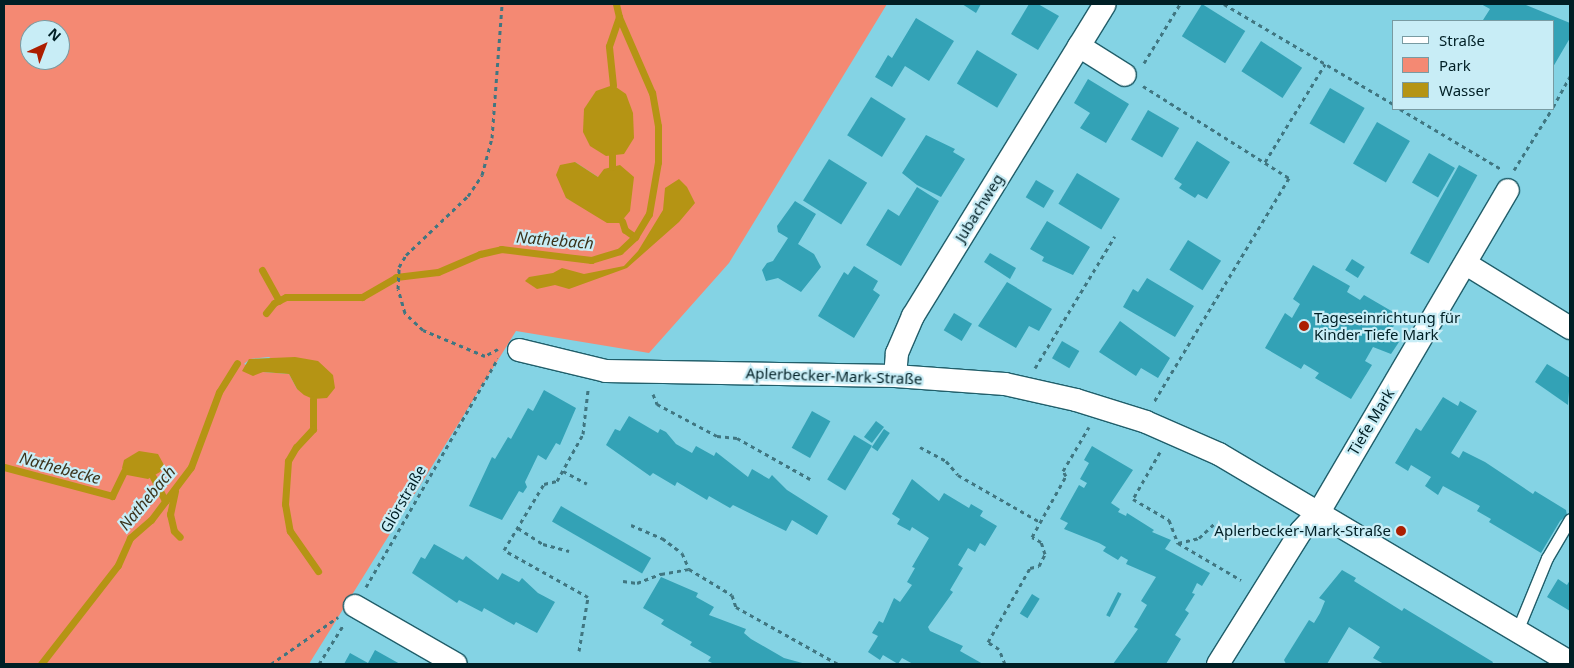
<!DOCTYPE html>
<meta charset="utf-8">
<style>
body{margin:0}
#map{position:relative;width:1574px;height:668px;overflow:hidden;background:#84d3e4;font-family:"Noto Sans",sans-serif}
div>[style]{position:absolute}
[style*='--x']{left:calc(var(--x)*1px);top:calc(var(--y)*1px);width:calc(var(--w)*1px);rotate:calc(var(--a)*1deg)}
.green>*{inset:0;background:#f48973}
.water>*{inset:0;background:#b59414}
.stream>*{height:7px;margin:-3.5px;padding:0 3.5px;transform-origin:3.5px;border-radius:3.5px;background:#b59414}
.building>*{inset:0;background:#33a2b6;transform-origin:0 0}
.path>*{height:3px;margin-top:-1.5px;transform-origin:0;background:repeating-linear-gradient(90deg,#407681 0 4px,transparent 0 8px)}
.roads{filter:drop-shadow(1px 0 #205e6a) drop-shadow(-1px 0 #205e6a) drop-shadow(0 1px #205e6a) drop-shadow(0 -1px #205e6a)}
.lane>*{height:11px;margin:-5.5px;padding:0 5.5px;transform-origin:5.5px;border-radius:5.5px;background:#fff}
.street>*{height:22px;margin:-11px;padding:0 11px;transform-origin:11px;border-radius:11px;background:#fff}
.dots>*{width:14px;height:14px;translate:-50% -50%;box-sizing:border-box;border:2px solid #c8edf6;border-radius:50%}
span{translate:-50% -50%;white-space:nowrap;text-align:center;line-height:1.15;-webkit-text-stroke:4.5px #c8edf6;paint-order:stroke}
.street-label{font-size:15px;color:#001f25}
.poi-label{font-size:15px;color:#001f25}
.left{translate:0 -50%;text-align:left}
.right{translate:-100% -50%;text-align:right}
.water-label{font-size:16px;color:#3b341c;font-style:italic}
.frame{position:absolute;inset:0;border:5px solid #001f25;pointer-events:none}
.legend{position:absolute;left:1392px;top:20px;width:162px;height:90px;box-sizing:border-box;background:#c8edf6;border:1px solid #789ba2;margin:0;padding:6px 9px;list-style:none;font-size:15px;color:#001f25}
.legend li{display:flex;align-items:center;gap:10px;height:25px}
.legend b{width:25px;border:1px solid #789ba2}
.north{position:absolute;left:20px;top:20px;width:50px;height:50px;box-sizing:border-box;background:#c8edf6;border:1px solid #789ba2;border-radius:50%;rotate:43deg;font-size:14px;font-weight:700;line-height:20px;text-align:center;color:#001f25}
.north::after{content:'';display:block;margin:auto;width:18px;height:22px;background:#ac1e00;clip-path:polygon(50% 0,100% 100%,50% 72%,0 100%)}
</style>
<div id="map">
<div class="green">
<i style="clip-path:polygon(evenodd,4px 4px,887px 4px,729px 263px,649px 353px,516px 331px,309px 664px,4px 664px,4px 4px,30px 30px,60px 30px,60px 60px,30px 60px,30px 30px,4px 4px,575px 162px,598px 177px,583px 207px,566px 198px,575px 162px,4px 4px,269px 357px,327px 398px,297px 389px,289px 374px,263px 372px,244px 364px,250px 359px,269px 357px)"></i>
</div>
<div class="water">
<i style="clip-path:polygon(613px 85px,626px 94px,633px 113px,634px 138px,624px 154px,606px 156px,590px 146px,583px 132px,584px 109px,596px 91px)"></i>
<i style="clip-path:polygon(575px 162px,598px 177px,604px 169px,620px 165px,634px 177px,630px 211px,620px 223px,607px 223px,566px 198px,556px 175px,560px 165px)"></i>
<i style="clip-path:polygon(679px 179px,687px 187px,695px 203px,679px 222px,627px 268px,569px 289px,555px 285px,537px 289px,525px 281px,529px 277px,553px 273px,562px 268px,584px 274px,624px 266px,638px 251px,663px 210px,665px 188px)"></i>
<i style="clip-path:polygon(295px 357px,318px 361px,333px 375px,335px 388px,327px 398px,313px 399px,304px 395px,297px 389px,289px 374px,263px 372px,253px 376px,242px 371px,249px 359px)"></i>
<i style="clip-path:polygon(139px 451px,158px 454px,164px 465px,160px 472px,148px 479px,127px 475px,122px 468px,124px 460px)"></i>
</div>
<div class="stream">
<i style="--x:613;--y:85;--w:39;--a:-96"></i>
<i style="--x:609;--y:46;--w:31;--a:-71"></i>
<i style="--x:612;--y:167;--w:12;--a:-90"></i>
<i style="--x:622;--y:221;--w:9;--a:72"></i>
<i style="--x:625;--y:230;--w:12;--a:35"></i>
<i style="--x:262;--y:270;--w:35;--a:61"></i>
<i style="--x:266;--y:313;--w:13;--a:-51"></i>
<i style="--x:274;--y:303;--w:13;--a:-27"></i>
<i style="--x:286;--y:297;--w:76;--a:0"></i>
<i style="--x:362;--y:297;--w:39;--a:-30"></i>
<i style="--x:396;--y:277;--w:42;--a:-6.8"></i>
<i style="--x:438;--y:272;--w:46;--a:-23.2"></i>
<i style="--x:480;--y:254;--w:22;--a:-13"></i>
<i style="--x:501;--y:249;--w:91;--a:7"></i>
<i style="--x:591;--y:260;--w:30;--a:-17"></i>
<i style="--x:620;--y:251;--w:21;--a:-43"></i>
<i style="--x:635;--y:237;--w:27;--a:-59"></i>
<i style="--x:649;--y:214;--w:53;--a:-80.2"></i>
<i style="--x:658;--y:162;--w:36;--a:-90"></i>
<i style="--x:658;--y:126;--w:34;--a:-100"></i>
<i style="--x:652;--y:93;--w:83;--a:-113.5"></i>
<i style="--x:619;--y:17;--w:13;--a:-103"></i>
<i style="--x:313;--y:399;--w:30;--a:90"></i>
<i style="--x:313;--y:429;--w:25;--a:133"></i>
<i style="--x:296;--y:447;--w:16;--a:120"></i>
<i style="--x:288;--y:461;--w:43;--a:94"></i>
<i style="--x:285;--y:504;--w:27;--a:80"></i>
<i style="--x:290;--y:531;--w:49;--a:55"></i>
<i style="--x:4;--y:467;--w:112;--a:15"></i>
<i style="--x:112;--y:496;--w:28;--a:-64"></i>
<i style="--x:153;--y:477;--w:27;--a:63"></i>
<i style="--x:175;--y:491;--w:24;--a:102"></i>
<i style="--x:170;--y:514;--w:17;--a:77"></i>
<i style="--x:174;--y:531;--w:8;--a:45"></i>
<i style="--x:41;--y:664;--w:125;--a:-52.1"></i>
<i style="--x:118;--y:565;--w:30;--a:-66"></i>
<i style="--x:130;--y:538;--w:28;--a:-41"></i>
<i style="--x:151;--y:520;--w:66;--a:-53"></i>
<i style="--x:191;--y:467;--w:80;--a:-69.5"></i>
<i style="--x:219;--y:392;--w:34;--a:-58"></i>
</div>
<div class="building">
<i style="clip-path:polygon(962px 4px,981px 4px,976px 13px)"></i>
<i style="clip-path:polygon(1029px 4px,1038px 4px,1059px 16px,1038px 50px,1011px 34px)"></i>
<i style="left:1202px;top:4px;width:51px;height:38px;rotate:32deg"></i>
<i style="clip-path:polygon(1481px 4px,1526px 5px,1570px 23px,1570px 38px,1553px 67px,1553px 21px,1486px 21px,1483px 20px,1490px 9px)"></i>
<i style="clip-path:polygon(916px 18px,954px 41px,929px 81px,905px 66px,892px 87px,875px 77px,888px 55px,892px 58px)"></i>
<i style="left:1261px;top:41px;width:49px;height:36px;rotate:33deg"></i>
<i style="left:977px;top:50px;width:47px;height:39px;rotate:31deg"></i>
<i style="clip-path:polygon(1088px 79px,1129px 104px,1106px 143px,1080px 128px,1090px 113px,1074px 103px)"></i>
<i style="left:1330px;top:88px;width:40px;height:41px;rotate:30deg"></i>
<i style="left:871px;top:97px;width:41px;height:45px;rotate:32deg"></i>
<i style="left:1148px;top:110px;width:36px;height:34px;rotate:30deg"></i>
<i style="left:1377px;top:122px;width:38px;height:48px;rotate:30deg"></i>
<i style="clip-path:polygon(926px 135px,955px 149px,953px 152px,965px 159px,941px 197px,917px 185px,902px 173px)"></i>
<i style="clip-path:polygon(1197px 141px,1230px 162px,1207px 199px,1198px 194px,1195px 198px,1179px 188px,1182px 184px,1174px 179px)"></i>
<i style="left:1429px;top:153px;width:30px;height:34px;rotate:30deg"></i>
<i style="left:829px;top:159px;width:45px;height:49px;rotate:32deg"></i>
<i style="left:1459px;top:165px;width:21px;height:101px;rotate:29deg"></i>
<i style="left:1077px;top:173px;width:50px;height:36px;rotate:31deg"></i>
<i style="left:1036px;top:180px;width:21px;height:20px;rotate:31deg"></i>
<i style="clip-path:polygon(917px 187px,939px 201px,901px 266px,866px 245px,888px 209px,899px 216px)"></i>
<i style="clip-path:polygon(795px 201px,816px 214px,798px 244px,814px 254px,821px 267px,801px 292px,778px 278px,766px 281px,762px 270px,767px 263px,773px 261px,788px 238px,778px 232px,777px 226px)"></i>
<i style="clip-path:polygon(1047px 221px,1090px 247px,1073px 275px,1042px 261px,1044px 257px,1030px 249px)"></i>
<i style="left:1188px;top:240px;width:39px;height:35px;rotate:32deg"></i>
<i style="clip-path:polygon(990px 253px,1016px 268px,1010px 279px,984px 262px)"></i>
<i style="left:1352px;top:259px;width:15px;height:13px;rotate:32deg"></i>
<i style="clip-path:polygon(1313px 265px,1350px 286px,1347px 292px,1360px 300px,1364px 295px,1400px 316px,1388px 335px,1399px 342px,1391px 354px,1373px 347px,1365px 361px,1372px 365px,1351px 399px,1315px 378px,1319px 373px,1304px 364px,1301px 369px,1265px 348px,1285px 313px,1292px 318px,1300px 304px,1293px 299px)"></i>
<i style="clip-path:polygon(854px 266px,878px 281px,873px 290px,880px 295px,854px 338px,818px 316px,844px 272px,848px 275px)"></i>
<i style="clip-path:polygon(1147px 278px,1194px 306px,1175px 337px,1123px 307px,1133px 289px,1138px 292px)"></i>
<i style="clip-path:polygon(1007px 282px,1052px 309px,1039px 331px,1029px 326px,1016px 348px,978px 326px)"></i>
<i style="left:954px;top:313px;width:21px;height:20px;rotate:31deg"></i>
<i style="clip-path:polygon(1120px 321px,1170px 358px,1158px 378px,1141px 368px,1136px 376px,1099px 352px)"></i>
<i style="left:1062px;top:341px;width:20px;height:20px;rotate:30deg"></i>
<i style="clip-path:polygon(1547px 364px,1570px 378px,1568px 405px,1535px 382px)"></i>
<i style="clip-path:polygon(544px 390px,576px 408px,560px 445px,556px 443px,546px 460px,538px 455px,525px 482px,527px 487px,523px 493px,519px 491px,502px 520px,469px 506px,492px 457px,495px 459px,508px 437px,511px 439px,528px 408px,533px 411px)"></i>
<i style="clip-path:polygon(1443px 397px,1458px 406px,1460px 401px,1477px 411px,1451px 453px,1459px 458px,1463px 451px,1485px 462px,1533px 494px,1535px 491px,1566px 510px,1567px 515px,1560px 521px,1541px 553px,1489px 522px,1491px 519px,1477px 511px,1480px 506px,1443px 486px,1438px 495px,1425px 486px,1431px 477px,1411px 465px,1408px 471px,1395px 463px,1416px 428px,1421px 431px)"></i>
<i style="left:812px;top:411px;width:21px;height:42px;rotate:29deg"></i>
<i style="clip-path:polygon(629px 416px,658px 433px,660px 429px,666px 432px,676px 444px,692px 453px,696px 446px,714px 456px,716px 452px,748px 477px,752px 469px,769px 479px,772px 475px,787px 490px,828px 516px,817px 535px,792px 520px,786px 531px,733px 505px,730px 508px,709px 496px,707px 500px,677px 482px,675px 486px,653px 473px,650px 476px,606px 445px,615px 429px,620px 431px)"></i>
<i style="left:876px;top:421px;width:10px;height:20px;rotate:37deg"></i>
<i style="left:884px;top:429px;width:7px;height:22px;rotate:34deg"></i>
<i style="left:854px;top:435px;width:21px;height:52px;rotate:31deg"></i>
<i style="clip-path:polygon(1092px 446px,1133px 470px,1111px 503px,1120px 509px,1118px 512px,1126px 516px,1127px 513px,1154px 530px,1152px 532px,1171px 540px,1165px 549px,1210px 573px,1202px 586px,1197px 583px,1192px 593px,1195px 594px,1185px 610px,1189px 613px,1175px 635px,1181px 639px,1166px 664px,1113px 664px,1138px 629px,1134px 627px,1147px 605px,1141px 601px,1156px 577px,1126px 564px,1128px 560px,1121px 556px,1118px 560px,1103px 551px,1106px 547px,1099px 543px,1064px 529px,1068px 523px,1060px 519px,1079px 485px,1084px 488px,1087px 483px,1080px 479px,1089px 463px,1084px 460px)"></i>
<i style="clip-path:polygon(912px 479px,939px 501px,944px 493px,969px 508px,971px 504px,983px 511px,980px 516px,997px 526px,985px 546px,980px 543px,975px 552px,968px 548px,958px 565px,963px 568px,950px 590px,953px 592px,928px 627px,930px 631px,963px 646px,960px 651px,983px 664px,913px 664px,902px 658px,898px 664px,883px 655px,880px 660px,868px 652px,878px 636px,872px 633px,879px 621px,883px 623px,894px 598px,900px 602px,912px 585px,907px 582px,915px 568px,912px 567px,929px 538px,912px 527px,910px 531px,897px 524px,900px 519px,892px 514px)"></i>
<i style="left:561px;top:506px;width:104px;height:18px;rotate:30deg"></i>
<i style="clip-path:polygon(434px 544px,463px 560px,466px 556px,498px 580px,502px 573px,519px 582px,522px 578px,538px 593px,555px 602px,537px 633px,516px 622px,514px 625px,484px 608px,482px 612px,459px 600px,457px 603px,412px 573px,421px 557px,425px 559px)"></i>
<i style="clip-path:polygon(1342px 570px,1356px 578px,1354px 581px,1402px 611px,1404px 608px,1493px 662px,1492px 664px,1384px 664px,1373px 658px,1380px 647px,1349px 627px,1327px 664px,1286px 664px,1284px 660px,1309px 620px,1314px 623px,1320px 613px,1325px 601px,1319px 598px)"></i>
<i style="clip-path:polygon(661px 577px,698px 593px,696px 597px,714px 607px,709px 615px,746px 629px,744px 633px,751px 639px,784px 658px,806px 664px,714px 664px,708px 661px,711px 657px,690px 645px,692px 642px,661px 624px,664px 620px,643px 608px)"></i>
<i style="clip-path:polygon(1558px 579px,1567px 585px,1570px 580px,1570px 611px,1547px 597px)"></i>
<i style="left:1118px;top:592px;width:4px;height:26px;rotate:27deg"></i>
<i style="left:1032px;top:594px;width:9px;height:23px;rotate:32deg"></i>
<i style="clip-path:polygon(375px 650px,400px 664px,344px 664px,350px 653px,368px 663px)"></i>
</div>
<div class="path">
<i style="--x:1224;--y:4;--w:196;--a:30.6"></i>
<i style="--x:1144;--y:63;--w:69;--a:-58.6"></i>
<i style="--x:1143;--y:86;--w:173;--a:32.2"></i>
<i style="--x:1289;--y:178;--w:262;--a:121.1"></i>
<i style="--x:1553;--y:107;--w:35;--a:-61"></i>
<i style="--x:1400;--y:109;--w:117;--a:30.7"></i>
<i style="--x:1265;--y:162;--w:115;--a:-58.5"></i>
<i style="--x:1514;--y:170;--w:72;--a:-58.1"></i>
<i style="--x:498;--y:349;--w:15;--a:152"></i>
<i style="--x:485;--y:356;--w:67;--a:-157.2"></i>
<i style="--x:423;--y:330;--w:25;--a:-137"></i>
<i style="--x:405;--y:313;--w:25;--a:-106"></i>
<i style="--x:398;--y:289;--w:22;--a:-87"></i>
<i style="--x:399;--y:267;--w:14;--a:-60"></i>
<i style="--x:406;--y:255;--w:86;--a:-43.6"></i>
<i style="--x:468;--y:196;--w:25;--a:-56"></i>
<i style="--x:482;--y:175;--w:38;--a:-75"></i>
<i style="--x:492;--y:138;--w:134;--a:-85.7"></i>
<i style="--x:1035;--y:368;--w:154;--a:-58.8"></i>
<i style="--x:653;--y:394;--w:11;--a:68"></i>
<i style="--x:657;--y:404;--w:68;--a:28.1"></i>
<i style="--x:717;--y:436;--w:20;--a:6"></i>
<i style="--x:737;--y:438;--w:84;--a:29.3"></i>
<i style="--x:920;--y:447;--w:30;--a:28"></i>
<i style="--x:946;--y:461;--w:18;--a:49"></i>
<i style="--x:958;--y:475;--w:95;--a:29.8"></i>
<i style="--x:1160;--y:452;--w:54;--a:119.9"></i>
<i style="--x:1133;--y:499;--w:42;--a:30.3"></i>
<i style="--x:1169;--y:520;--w:25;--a:69"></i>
<i style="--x:1178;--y:543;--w:73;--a:30.4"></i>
<i style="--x:563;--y:471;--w:27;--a:28"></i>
<i style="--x:631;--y:525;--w:34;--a:23"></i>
<i style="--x:662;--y:538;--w:25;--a:37"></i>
<i style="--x:682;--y:553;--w:17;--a:66"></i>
<i style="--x:518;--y:528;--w:30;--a:33"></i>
<i style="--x:543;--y:544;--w:27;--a:15"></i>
<i style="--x:1178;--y:543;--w:22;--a:-13"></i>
<i style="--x:1199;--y:538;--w:21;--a:-43"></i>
<i style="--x:623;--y:581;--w:14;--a:8"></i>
<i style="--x:637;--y:583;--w:26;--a:-21"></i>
<i style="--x:661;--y:574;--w:28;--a:-10"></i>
<i style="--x:689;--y:569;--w:50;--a:31.2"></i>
<i style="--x:732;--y:595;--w:13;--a:72"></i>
<i style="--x:736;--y:607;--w:117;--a:29.2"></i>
<i style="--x:366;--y:587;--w:264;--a:-60"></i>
<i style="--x:579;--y:651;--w:55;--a:-80.5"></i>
<i style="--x:588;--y:597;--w:96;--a:-150.8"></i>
<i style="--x:504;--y:550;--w:77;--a:-58.8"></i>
<i style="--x:544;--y:484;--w:13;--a:-13"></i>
<i style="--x:557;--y:481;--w:54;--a:-61"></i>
<i style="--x:583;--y:434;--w:44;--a:-83.5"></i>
<i style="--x:271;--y:664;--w:82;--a:-35"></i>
<i style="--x:319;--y:664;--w:47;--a:-58"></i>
<i style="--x:1005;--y:664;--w:16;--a:-112"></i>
<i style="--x:999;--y:649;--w:13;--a:-148"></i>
<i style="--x:988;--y:642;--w:85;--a:-60.4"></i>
<i style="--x:1030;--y:568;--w:9;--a:-13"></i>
<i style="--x:1039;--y:566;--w:13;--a:-63"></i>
<i style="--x:1045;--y:554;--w:13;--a:-108"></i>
<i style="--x:1041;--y:542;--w:10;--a:-151"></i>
<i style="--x:1032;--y:537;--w:70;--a:-60.9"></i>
<i style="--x:1066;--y:476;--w:6;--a:-121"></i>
<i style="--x:1063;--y:471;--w:51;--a:-59.4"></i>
</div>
<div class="roads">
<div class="lane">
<i style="--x:1517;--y:631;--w:79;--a:-67.7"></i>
<i style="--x:1547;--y:558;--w:45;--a:-59.5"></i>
</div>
<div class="street">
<i style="--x:1079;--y:46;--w:54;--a:32.2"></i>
<i style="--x:1466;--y:264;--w:122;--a:31.6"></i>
<i style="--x:519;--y:350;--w:89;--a:13.6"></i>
<i style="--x:606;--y:371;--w:289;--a:1"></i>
<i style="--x:895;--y:376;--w:110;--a:4.2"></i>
<i style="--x:1005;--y:384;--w:73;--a:12.7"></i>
<i style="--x:1076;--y:400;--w:73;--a:17.4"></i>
<i style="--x:1146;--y:422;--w:80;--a:23.7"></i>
<i style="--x:1219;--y:454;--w:408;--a:30.7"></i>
<i style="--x:895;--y:376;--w:23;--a:-85"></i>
<i style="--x:897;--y:353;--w:40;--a:-66.6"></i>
<i style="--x:913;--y:316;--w:365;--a:-58.4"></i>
<i style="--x:355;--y:606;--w:116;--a:29.9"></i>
<i style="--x:1218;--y:664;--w:157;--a:-58"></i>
<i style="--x:1301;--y:531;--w:26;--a:-47"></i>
<i style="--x:1319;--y:512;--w:373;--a:-59.6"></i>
</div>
</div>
<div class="dots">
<i style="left:1304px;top:326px;background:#ac1e00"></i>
<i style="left:1401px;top:531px;background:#ac1e00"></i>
</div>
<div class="street-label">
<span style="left:979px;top:208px;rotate:-58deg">Jubachweg</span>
<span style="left:834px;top:376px;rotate:2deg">Aplerbecker-Mark-Straße</span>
<span style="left:1371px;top:422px;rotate:-59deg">Tiefe Mark</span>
<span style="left:403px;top:499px;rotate:-60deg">Glörstraße</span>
</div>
<div class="poi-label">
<span class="left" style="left:1314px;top:326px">Tageseinrichtung für<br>Kinder Tiefe Mark</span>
<span class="right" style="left:1391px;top:531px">Aplerbecker-Mark-Straße</span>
</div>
<div class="water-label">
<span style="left:555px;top:240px;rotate:5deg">Nathebach</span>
<span style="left:60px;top:468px;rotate:15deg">Nathebecke</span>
<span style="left:147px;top:498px;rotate:-50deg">Nathebach</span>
</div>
<div class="frame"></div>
<ul class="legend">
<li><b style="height:6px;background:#fff"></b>Straße</li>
<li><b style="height:14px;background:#f48973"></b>Park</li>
<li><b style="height:14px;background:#b59414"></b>Wasser</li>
</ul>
<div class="north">N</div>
</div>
